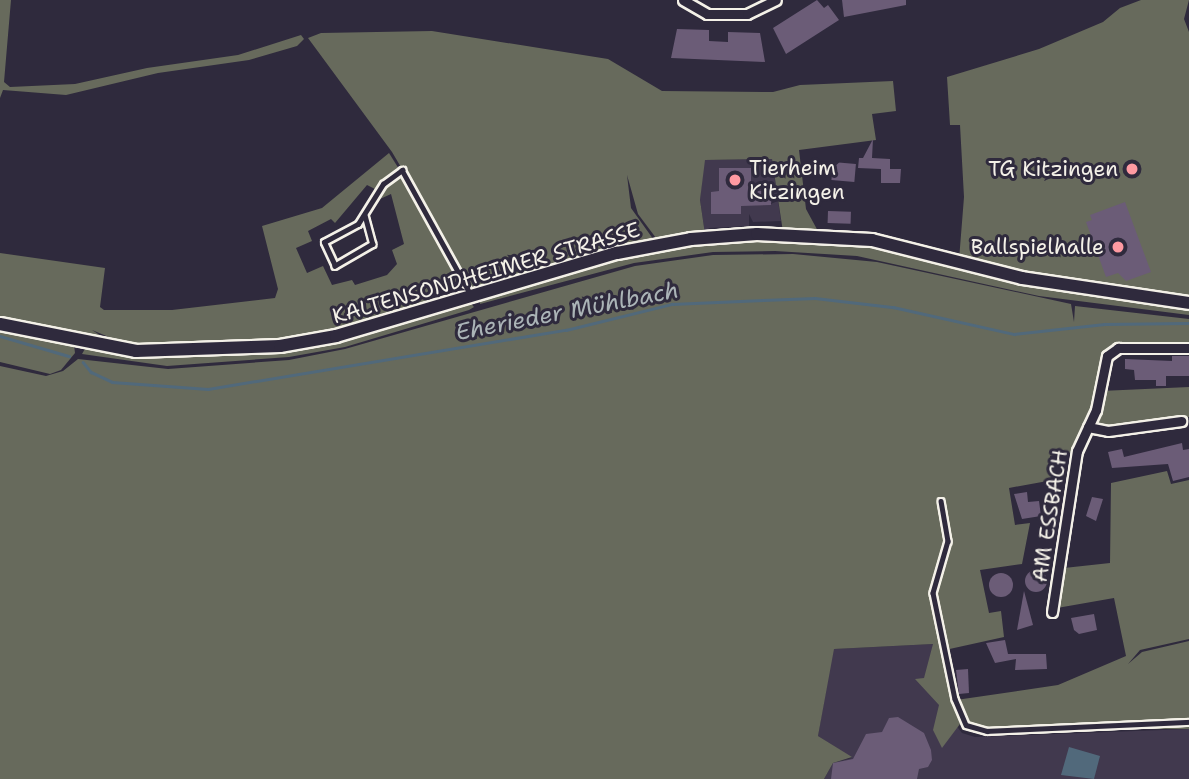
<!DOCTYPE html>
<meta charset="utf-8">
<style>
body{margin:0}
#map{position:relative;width:1189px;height:779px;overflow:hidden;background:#2f2a3d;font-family:"Shantell Sans",sans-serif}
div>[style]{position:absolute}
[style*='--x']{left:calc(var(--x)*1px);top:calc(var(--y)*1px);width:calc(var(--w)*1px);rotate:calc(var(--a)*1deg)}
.built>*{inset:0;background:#41394e}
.green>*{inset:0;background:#676a5c;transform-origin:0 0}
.water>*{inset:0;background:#51697b}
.stream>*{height:2.5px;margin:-1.25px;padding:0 1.25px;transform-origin:1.25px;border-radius:1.25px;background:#51697b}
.building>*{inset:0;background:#6b5c77;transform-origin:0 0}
.round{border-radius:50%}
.roads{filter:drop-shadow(2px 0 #f4f1e8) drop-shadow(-2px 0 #f4f1e8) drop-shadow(0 2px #f4f1e8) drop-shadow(0 -2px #f4f1e8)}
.service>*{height:4.5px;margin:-2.25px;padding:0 2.25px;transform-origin:2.25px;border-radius:2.25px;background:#2f2a3d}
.minor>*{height:9px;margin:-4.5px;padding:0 4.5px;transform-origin:4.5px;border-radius:4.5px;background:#2f2a3d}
.secondary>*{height:12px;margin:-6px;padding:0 6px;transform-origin:6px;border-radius:6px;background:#2f2a3d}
.dots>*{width:19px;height:19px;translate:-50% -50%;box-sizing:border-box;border:4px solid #2f2a3d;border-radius:50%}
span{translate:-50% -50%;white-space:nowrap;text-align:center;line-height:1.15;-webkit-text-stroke:6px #2f2a3d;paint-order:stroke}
.poi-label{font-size:21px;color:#f4f1e8}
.left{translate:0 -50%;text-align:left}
.right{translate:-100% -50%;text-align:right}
.street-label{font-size:21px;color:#f4f1e8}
.water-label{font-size:23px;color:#abb4b7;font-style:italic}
</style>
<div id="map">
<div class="built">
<i style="clip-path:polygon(772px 159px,781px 221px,753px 222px,749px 214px,749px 226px,709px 228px,705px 234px,700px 200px,704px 160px)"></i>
<i style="clip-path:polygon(934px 644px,955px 724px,962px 733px,975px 737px,1189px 729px,1189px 779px,824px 779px,833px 763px,852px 758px,818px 736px,833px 649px)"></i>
</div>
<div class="green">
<i style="clip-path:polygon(0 0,11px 0,4px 82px,10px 87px,75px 84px,147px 68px,238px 55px,301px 35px,304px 39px,297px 46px,249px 60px,158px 73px,66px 95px,3px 90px,0 98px)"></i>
<i style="clip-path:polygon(1141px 0,1189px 0,1184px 19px,1189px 32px,1189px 300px,1109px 292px,959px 260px,964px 197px,960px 125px,950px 125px,947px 77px,1039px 49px,1103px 22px,1120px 8px)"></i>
<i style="clip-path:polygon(432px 31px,608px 59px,662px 91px,773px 92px,800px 85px,893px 81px,896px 111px,872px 114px,876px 140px,799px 150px,806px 209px,819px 233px,783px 232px,772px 159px,705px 160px,700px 200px,705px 234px,659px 242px,638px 214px,627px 175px,631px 208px,656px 243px,473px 289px,392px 152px,308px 38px,321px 33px)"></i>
<i style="clip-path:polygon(389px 153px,399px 169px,375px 189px,367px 185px,335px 223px,331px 219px,308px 231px,312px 241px,296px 248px,307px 273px,323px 266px,332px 285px,352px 280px,355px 285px,387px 275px,397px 264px,392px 250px,404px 244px,391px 194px,380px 199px,385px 185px,402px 173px,462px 283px,459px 290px,437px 286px,430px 290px,428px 302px,308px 340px,135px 348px,92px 330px,109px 341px,0 322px,0 253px,105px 268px,100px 307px,104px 310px,172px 310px,275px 298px,278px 289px,262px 226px,322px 208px)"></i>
<i style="clip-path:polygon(833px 238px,1189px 305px,1189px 315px,1039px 296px,857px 256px,775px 251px,713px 252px,634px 263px,480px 304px,480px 298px,588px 263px,693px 241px)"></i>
<i style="clip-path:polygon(793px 254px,877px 262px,1071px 304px,1074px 322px,1075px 306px,1189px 319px,1189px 346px,1113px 347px,1101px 391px,1189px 387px,1189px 417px,1108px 429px,1087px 425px,1075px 452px,1050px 456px,1053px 480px,1009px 488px,1015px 525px,1030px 523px,1022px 564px,980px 570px,989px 613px,1001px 611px,1004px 637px,945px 650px,934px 592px,949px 542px,948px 518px,939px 500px,946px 540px,931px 588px,960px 724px,942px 748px,933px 730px,939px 705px,915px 679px,924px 678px,933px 644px,834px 649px,818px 736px,852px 757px,833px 763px,824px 779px,0 779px,0 366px,46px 376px,63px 371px,78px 359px,168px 369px,289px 360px,345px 349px,635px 266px,713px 255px)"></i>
<i style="clip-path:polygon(469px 301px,474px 307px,469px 310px,345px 347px,289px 357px,167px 366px,82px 354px,86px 347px,250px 350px)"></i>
<i style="clip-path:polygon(0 326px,74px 345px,75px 353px,61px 370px,50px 374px,0 362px)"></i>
<i style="clip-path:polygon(1167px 471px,1171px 484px,1189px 480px,1189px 639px,1140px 650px,1128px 664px,1142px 652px,1189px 641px,1189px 720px,987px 730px,967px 724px,956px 700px,1058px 685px,1126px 656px,1114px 598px,1057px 608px,1064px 568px,1110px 563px,1111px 483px)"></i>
<i style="left:1189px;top:723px;width:6px;height:96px;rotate:90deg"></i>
</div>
<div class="water">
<i style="clip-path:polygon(1069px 747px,1100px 756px,1094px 779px,1061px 775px)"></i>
</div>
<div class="stream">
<i style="--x:0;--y:336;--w:72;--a:16.2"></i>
<i style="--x:83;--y:362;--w:13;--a:51"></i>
<i style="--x:91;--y:372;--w:23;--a:25"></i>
<i style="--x:112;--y:382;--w:96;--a:4.2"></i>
<i style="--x:208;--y:389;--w:363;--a:-9.4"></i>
<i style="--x:566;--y:330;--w:109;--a:-13.8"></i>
<i style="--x:672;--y:304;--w:91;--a:-2.5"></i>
<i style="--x:763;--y:300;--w:52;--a:-2.2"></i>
<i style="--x:815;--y:298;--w:79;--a:6.6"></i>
<i style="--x:893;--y:307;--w:124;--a:12.6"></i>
<i style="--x:1014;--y:334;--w:91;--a:-6.3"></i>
<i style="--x:1104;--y:324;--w:85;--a:-0.7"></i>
</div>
<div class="building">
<i style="clip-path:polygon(817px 0,824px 8px,828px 5px,839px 20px,786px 54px,773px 28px)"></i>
<i style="clip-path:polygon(842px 0,906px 0,906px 5px,844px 17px)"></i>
<i style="clip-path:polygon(677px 29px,709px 30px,709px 41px,728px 42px,728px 32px,760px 33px,765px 62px,671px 58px)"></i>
<i style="clip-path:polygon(873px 139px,872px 158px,890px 159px,890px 169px,901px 169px,900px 183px,881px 183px,881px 169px,858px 168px,859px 158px,863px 158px)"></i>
<i style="left:833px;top:162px;width:23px;height:18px;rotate:5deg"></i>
<i style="clip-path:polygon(719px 168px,751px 168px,751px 191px,771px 191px,771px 205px,741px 206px,741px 214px,711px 214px,711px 192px,719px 191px)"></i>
<i style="clip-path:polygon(1125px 202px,1151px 272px,1126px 281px,1118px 273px,1106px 277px,1086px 222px,1092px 220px,1090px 215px)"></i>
<i style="left:828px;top:211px;width:23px;height:12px;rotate:2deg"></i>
<i style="clip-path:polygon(1172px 356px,1189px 356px,1189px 376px,1166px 376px,1166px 386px,1156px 386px,1156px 380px,1135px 380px,1134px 370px,1125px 369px,1125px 359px,1172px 361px)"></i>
<i style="clip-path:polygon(1182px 443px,1183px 450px,1189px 449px,1189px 477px,1173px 481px,1168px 464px,1112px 468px,1108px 452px,1122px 449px,1124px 457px)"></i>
<i style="clip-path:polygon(1027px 492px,1028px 502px,1039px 501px,1041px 516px,1022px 519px,1014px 494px)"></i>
<i style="clip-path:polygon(1092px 497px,1103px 499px,1096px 521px,1086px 516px)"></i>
<i class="round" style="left:1025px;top:570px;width:22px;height:22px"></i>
<i class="round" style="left:989px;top:573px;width:24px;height:24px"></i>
<i style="clip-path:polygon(1024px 591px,1033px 625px,1017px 630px)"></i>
<i style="clip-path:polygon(1094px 614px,1097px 630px,1079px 634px,1074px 630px,1071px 618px)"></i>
<i style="clip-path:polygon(1005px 640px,1008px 654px,1046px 654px,1047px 669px,1015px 670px,1016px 659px,995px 663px,986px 643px)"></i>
<i style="clip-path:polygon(968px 669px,969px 693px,959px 694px,956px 670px)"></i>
<i style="clip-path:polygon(898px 717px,924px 733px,931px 750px,932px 760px,928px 767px,919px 769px,917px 779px,831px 779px,833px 763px,853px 759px,866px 734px,882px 732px,889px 718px)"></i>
</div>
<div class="roads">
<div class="service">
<i style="--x:365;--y:215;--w:30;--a:75"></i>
<i style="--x:373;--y:244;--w:44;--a:149.9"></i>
<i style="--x:335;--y:266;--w:26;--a:-115"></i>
<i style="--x:324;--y:242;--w:38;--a:-28"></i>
<i style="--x:358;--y:224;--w:47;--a:-58"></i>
<i style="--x:383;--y:184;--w:24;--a:-36"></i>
<i style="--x:402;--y:170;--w:143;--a:61.1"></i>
<i style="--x:941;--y:501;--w:41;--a:80.1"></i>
<i style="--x:948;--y:541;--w:54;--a:106.1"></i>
<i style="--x:933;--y:593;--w:108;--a:78.3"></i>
<i style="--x:955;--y:699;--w:28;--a:67"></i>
<i style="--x:966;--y:725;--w:22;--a:16"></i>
<i style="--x:987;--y:731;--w:202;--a:-2.6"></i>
</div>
<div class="minor">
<i style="--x:683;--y:0;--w:28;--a:30"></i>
<i style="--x:707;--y:14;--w:40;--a:0"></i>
<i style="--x:747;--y:14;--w:32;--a:-26"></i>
<i style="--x:1088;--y:427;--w:20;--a:11"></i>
<i style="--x:1108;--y:431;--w:74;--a:-7.8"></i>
<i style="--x:1052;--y:612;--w:163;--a:-81.2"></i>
<i style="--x:1077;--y:451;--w:45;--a:-65.1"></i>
<i style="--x:1096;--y:410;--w:55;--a:-78.5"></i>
<i style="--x:1107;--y:356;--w:14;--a:-36"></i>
<i style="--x:1118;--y:348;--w:71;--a:0"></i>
</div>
<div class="secondary">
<i style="--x:0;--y:324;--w:139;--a:11.2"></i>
<i style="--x:136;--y:351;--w:144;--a:-2"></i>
<i style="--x:280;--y:346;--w:57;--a:-10.1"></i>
<i style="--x:336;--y:336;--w:293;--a:-16.5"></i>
<i style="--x:617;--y:253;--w:75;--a:-10.7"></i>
<i style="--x:691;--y:239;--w:66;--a:-4.3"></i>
<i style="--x:757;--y:234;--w:115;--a:3"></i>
<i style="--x:872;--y:240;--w:155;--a:14.2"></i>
<i style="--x:1022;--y:278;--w:169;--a:8.5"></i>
</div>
</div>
<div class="dots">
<i style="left:1132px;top:169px;background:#ff9aa2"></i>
<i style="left:735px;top:180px;background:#ff9aa2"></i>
<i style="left:1118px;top:247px;background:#ff9aa2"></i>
</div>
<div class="poi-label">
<span class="left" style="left:749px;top:180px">Tierheim<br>Kitzingen</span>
<span class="right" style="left:1118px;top:169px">TG Kitzingen</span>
<span class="right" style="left:1104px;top:247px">Ballspielhalle</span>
</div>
<div class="street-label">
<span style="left:486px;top:273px;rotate:-16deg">KALTENSONDHEIMER STRASSE</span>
<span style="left:1050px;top:516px;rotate:-81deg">AM ESSBACH</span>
</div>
<div class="water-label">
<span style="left:567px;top:311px;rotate:-11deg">Eherieder Mühlbach</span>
</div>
</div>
